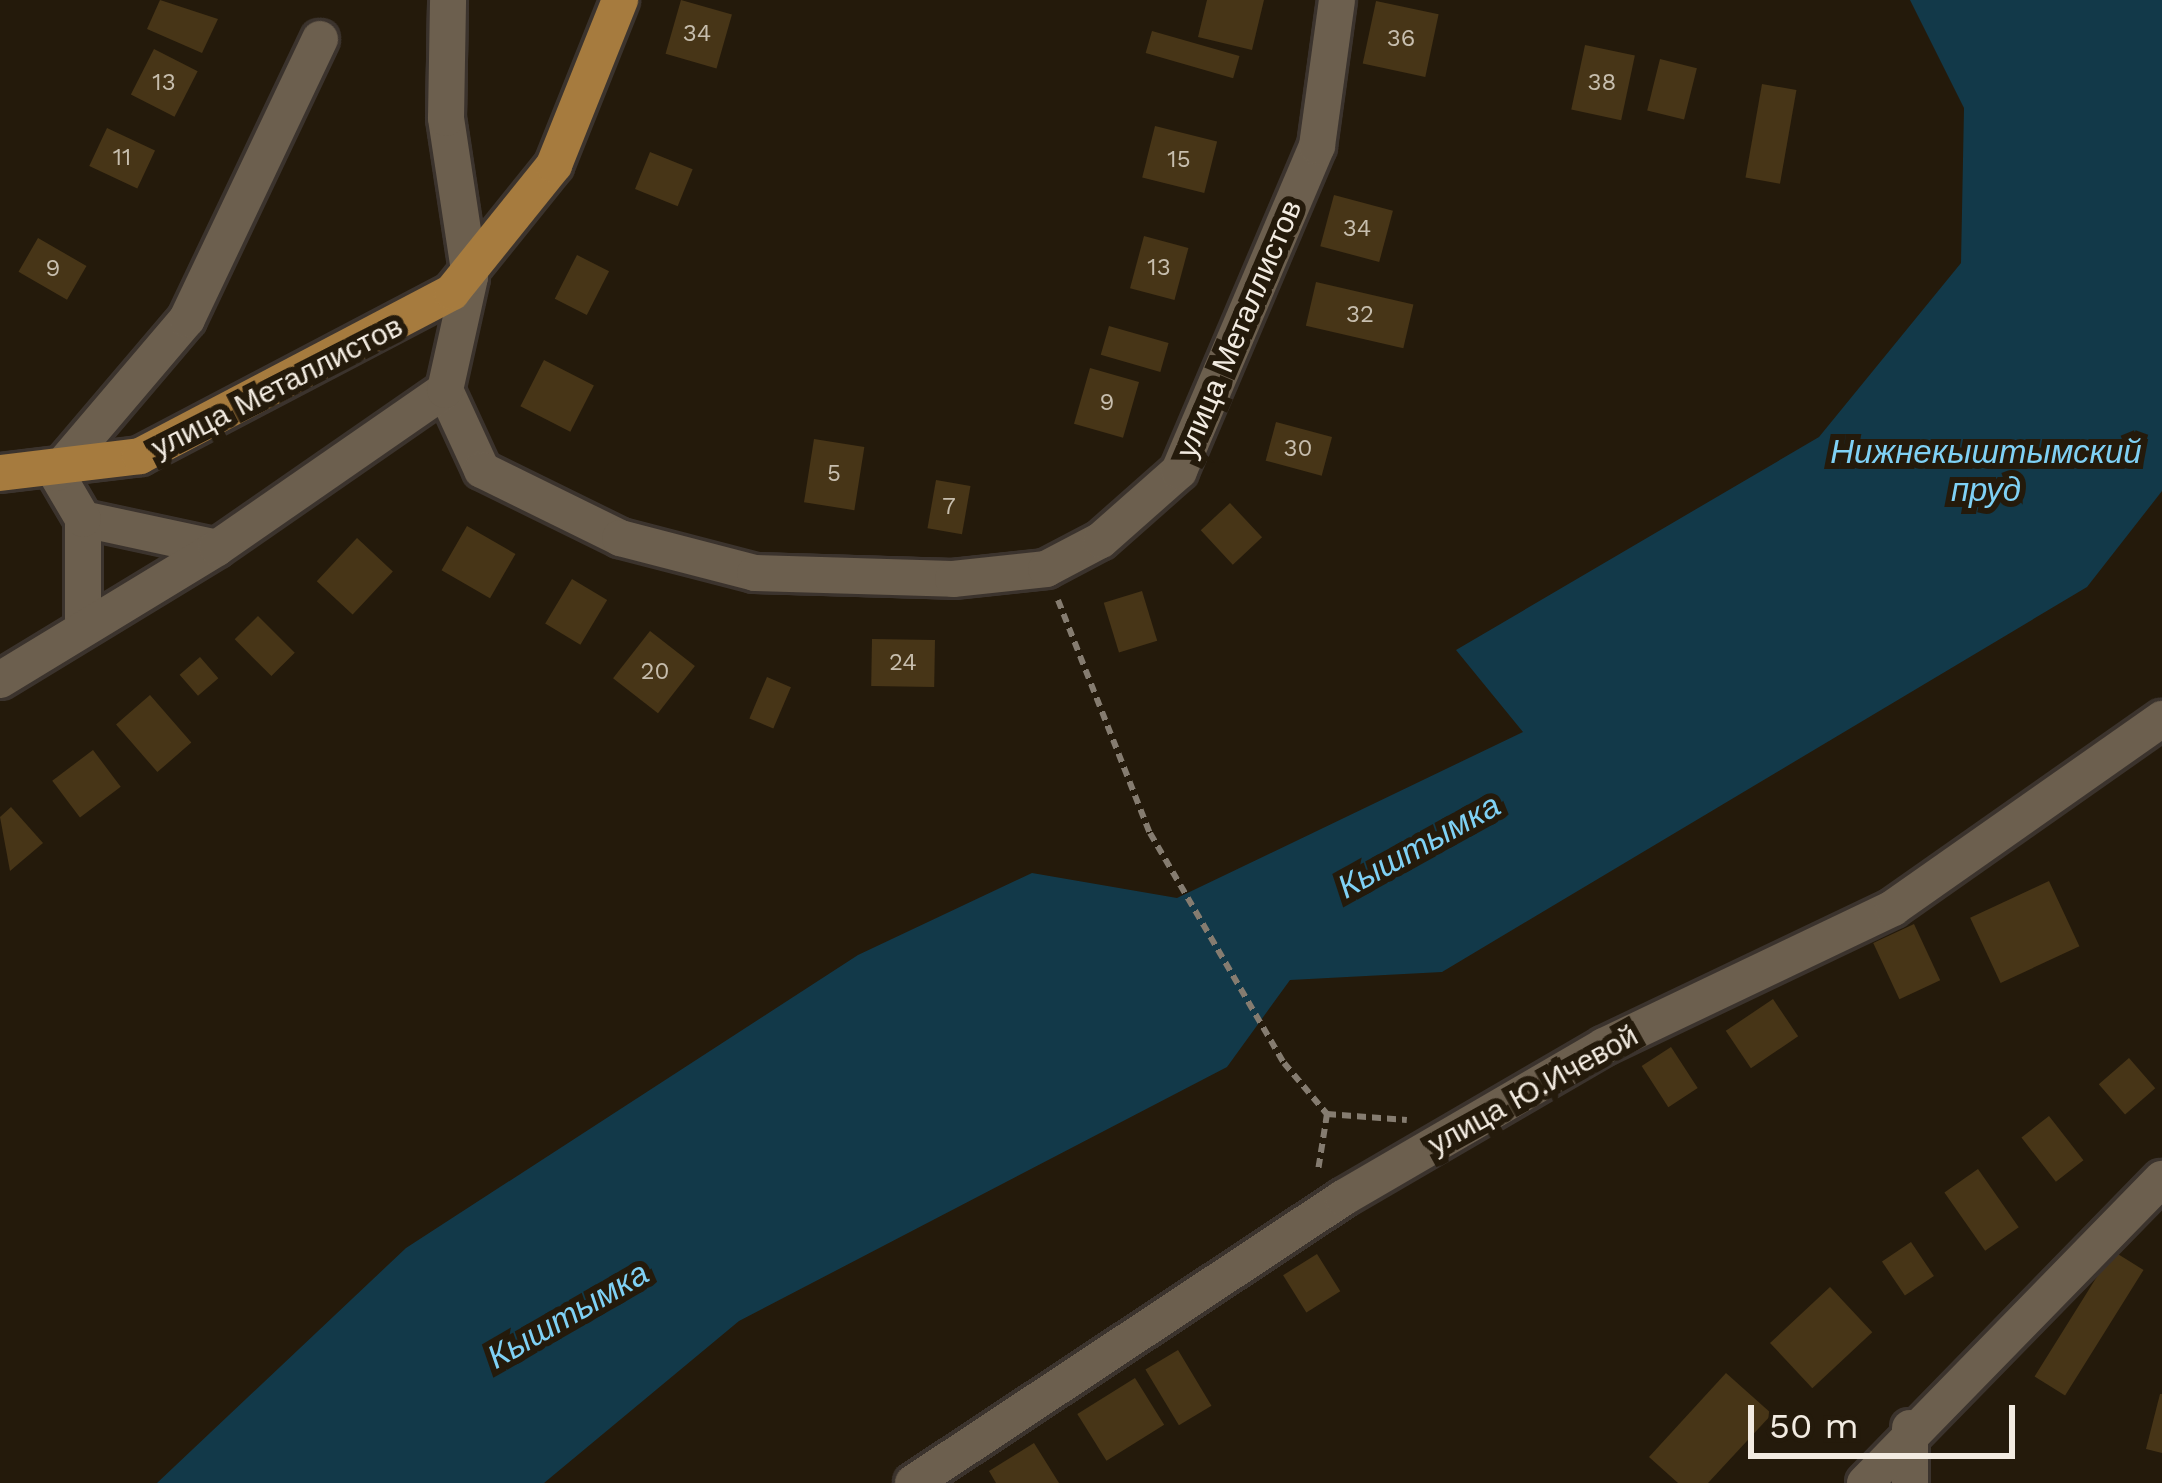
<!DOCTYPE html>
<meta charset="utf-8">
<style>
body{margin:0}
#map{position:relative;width:2162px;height:1483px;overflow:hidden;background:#241a0b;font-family:"Work Sans",sans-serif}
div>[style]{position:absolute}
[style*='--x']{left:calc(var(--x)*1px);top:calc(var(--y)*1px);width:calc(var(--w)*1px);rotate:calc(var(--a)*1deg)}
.water>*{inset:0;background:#123949}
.building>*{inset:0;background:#473517;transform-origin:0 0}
.path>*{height:6px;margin-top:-3px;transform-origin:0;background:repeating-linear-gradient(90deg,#857c70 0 9px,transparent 0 15px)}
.roads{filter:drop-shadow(3px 0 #3b332d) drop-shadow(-3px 0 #3b332d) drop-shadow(0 3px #3b332d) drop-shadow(0 -3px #3b332d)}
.minor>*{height:36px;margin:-18px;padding:0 18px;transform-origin:18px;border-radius:18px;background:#6c5f4e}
.major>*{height:36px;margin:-18px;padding:0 18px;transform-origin:18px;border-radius:18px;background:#a67b3e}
span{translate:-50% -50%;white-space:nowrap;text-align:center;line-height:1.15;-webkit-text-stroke:12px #241a0b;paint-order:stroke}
.number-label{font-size:24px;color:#c7beae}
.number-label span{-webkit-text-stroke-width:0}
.street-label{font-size:30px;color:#f2ebe1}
.water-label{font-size:33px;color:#7fd1f5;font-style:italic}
.scale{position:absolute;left:1748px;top:1405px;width:267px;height:54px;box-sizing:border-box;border:6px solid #f2ebe1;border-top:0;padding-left:15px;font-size:36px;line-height:42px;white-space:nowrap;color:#f2ebe1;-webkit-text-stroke:9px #241a0b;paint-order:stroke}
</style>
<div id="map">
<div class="water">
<i style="clip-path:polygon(1910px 0,2162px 0,2162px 491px,2087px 587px,1442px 972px,1290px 980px,1227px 1067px,739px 1321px,544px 1483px,157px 1483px,406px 1248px,858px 955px,1032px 873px,1177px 898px,1523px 732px,1456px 650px,1819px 437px,1961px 263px,1964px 108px)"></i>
</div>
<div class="building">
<i style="clip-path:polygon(160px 0,218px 19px,202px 53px,147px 29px)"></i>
<i style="left:681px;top:0;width:53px;height:56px;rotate:16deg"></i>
<i style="clip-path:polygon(1207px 0,1264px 0,1252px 50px,1198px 37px)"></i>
<i style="left:1376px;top:1px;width:64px;height:64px;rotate:12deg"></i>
<i style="left:1152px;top:31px;width:91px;height:23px;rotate:16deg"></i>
<i style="left:1585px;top:45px;width:51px;height:66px;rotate:12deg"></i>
<i style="left:154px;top:49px;width:49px;height:51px;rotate:27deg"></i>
<i style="left:1660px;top:59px;width:38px;height:53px;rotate:14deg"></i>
<i style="left:1762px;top:84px;width:35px;height:95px;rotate:10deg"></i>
<i style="left:1155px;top:126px;width:64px;height:53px;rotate:14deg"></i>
<i style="left:107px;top:128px;width:53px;height:42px;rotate:25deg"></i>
<i style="left:650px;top:152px;width:46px;height:40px;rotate:22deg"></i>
<i style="left:1334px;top:195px;width:61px;height:53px;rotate:15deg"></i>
<i style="left:1144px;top:236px;width:46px;height:54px;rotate:15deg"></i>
<i style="left:38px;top:238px;width:56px;height:39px;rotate:30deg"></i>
<i style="left:577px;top:255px;width:36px;height:49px;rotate:27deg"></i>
<i style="left:1316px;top:282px;width:100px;height:45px;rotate:13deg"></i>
<i style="left:1109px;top:326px;width:62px;height:30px;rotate:16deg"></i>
<i style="left:544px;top:360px;width:56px;height:52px;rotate:27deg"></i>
<i style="left:1090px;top:368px;width:51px;height:58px;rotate:16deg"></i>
<i style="left:1276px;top:422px;width:58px;height:40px;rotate:15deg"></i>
<i style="left:814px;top:439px;width:51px;height:64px;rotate:9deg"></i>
<i style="left:936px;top:480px;width:35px;height:49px;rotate:10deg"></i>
<i style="left:1230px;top:503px;width:47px;height:40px;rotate:47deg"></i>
<i style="left:467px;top:526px;width:56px;height:51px;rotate:30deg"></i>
<i style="left:357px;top:538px;width:49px;height:59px;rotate:43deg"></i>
<i style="left:572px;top:579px;width:41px;height:52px;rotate:31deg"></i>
<i style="left:1142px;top:591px;width:52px;height:40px;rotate:73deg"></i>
<i style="left:258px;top:616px;width:52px;height:33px;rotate:45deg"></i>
<i style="left:650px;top:631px;width:57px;height:60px;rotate:38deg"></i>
<i style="left:872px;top:639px;width:63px;height:47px;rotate:1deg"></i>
<i style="left:200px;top:657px;width:28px;height:27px;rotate:49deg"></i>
<i style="left:767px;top:677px;width:26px;height:45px;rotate:23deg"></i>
<i style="left:150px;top:695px;width:63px;height:45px;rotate:49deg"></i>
<i style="left:93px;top:750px;width:46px;height:51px;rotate:53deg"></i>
<i style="clip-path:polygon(11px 807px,43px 843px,10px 871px,0 817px)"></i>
<i style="left:2049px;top:881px;width:72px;height:87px;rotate:65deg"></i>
<i style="left:1914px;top:924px;width:62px;height:45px;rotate:65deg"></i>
<i style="left:1773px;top:999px;width:45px;height:57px;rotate:56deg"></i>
<i style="left:1671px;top:1047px;width:49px;height:35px;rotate:57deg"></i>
<i style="left:2129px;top:1058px;width:40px;height:40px;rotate:49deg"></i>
<i style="left:2049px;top:1116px;width:56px;height:35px;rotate:52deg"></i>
<i style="left:1978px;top:1169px;width:71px;height:41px;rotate:55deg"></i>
<i style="left:1911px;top:1242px;width:41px;height:35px;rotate:56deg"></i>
<i style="left:2113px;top:1251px;width:36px;height:148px;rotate:32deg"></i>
<i style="left:1317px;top:1254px;width:44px;height:40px;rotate:58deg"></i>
<i style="left:1830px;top:1287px;width:62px;height:82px;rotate:47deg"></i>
<i style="left:1178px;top:1350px;width:65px;height:38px;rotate:59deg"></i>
<i style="clip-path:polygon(1726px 1373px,1772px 1414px,1708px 1483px,1678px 1483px,1649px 1457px)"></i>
<i style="left:1135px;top:1378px;width:55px;height:68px;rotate:58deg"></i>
<i style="clip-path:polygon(2160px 1394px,2162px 1394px,2162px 1453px,2146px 1449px)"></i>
<i style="clip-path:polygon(1034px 1443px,1059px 1483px,996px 1483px,989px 1471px)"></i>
</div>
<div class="path">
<i style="--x:1058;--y:600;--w:251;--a:68.5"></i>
<i style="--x:1150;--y:833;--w:266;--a:59.8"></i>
<i style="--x:1284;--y:1063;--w:67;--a:49.9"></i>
<i style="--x:1327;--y:1114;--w:58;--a:99"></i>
<i style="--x:1327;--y:1114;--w:80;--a:4.3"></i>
</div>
<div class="roads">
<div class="minor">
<i style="--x:445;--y:390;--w:88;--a:65.2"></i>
<i style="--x:482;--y:470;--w:154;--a:26.2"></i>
<i style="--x:620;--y:538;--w:139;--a:14.5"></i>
<i style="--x:755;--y:573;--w:198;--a:1.7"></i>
<i style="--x:953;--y:579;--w:94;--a:-6.1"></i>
<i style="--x:1046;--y:569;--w:62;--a:-27.8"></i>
<i style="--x:1101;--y:540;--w:104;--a:-41.5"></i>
<i style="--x:1179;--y:471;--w:353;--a:-67"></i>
<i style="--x:1317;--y:146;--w:147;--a:-82.2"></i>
<i style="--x:83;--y:519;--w:137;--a:12.2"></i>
<i style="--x:83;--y:628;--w:109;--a:-90"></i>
<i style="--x:83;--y:519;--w:53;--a:-120.4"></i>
<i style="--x:56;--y:473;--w:202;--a:-49.6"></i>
<i style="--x:187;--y:319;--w:310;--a:-64.6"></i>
<i style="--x:0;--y:680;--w:254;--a:-31.3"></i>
<i style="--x:217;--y:548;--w:277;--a:-34.7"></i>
<i style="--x:445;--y:390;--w:116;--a:-77.5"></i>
<i style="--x:470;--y:277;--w:161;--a:-98.6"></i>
<i style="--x:446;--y:118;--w:118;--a:-89"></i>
<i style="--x:1910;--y:1428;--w:55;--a:90"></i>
<i style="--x:913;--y:1483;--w:516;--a:-33.54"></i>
<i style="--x:1343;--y:1198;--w:302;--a:-30.2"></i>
<i style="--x:1604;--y:1046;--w:320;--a:-25.5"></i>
<i style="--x:1893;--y:908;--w:329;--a:-35.1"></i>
<i style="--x:1865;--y:1483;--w:425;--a:-45.7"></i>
</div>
<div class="major">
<i style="--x:0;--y:473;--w:141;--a:-6.9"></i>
<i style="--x:140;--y:456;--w:352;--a:-27.7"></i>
<i style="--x:452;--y:292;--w:163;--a:-51.2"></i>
<i style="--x:554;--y:165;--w:178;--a:-68.2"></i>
</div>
</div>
<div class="number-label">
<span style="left:697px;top:34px">34</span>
<span style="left:1401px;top:39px">36</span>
<span style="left:164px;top:83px">13</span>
<span style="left:1602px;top:83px">38</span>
<span style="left:122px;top:158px">11</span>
<span style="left:1179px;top:160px">15</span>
<span style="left:1357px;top:229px">34</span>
<span style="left:1159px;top:268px">13</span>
<span style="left:53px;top:269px">9</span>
<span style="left:1360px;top:315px">32</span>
<span style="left:1107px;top:403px">9</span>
<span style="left:1298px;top:449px">30</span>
<span style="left:834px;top:474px">5</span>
<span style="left:949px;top:507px">7</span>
<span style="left:903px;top:663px">24</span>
<span style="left:655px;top:672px">20</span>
</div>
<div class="street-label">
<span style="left:1239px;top:329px;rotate:-67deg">улица Металлистов</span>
<span style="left:277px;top:387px;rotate:-27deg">улица Металлистов</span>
<span style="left:1533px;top:1090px;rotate:-29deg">улица Ю.Ичевой</span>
</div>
<div class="water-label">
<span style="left:1986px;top:471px">Нижнекыштымский<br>пруд</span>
<span style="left:1419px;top:846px;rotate:-29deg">Кыштымка</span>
<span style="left:568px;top:1315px;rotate:-30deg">Кыштымка</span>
</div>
<div class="scale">50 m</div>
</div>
